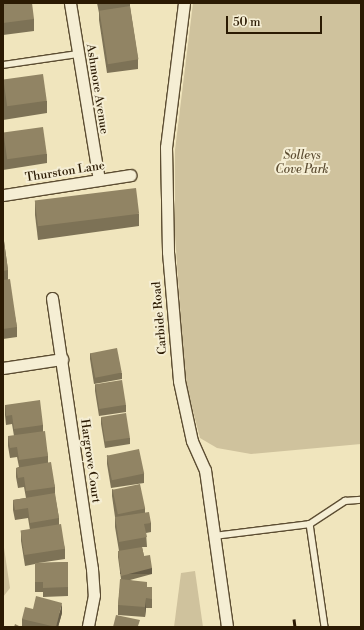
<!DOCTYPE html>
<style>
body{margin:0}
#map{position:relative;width:364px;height:630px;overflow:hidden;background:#f0e5bd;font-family:"Libre Bodoni",serif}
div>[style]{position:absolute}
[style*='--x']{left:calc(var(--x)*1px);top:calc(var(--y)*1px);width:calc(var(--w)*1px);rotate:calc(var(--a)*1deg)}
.green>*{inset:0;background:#cfc29d}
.roads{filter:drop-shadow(1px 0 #5c4d32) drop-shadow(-1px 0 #5c4d32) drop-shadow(0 1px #5c4d32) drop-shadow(0 -1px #5c4d32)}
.service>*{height:5.5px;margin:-2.75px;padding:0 2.75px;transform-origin:2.75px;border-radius:2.75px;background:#f5eed4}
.minor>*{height:11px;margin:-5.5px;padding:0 5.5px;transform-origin:5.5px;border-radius:5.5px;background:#f5eed4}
.rail>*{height:3px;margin-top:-1.5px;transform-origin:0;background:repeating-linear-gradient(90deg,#2b1a03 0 7px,transparent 0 14px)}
.wall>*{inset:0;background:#7d7256}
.shaded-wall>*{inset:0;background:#665c46;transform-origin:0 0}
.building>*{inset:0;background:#918464;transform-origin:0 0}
span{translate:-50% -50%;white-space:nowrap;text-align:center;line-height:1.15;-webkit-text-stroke:4px #f5eed4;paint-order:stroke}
.street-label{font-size:12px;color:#2b1a03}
.park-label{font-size:12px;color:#5c4c31;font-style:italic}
.frame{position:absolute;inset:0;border:4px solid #2b1a03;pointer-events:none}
.scale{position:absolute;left:226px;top:16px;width:96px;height:18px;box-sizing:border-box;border:2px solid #2b1a03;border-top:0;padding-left:5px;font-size:12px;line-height:14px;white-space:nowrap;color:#2b1a03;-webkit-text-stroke:3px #f5eed4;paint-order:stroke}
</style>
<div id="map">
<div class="green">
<i style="clip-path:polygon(193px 3px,361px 3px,361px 444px,251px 454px,217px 448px,200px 438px,185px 380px,175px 235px,175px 150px)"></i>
<i style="clip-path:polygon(3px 541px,10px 588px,3px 597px)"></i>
<i style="clip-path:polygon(195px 571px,203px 627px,174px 627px,181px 573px)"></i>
</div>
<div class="roads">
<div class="service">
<i style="--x:3;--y:65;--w:76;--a:-8.3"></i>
<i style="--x:310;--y:524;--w:104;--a:81.7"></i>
<i style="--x:214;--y:536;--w:97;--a:-7.1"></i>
<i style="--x:310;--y:524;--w:42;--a:-33.3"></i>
<i style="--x:345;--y:501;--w:16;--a:-4"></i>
</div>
<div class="minor">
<i style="--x:70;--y:3;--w:179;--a:80.7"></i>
<i style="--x:184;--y:3;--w:145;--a:97.1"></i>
<i style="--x:166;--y:147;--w:105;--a:88.9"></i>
<i style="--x:168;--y:252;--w:129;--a:85.1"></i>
<i style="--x:179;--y:381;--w:61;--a:77.8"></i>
<i style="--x:192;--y:441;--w:32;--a:66"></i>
<i style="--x:205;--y:470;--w:159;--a:82"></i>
<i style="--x:3;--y:195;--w:129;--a:-8.9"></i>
<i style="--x:52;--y:298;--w:274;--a:81.6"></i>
<i style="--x:92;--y:569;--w:26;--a:86"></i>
<i style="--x:94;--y:595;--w:33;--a:101"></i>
<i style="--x:3;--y:368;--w:60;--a:-8.7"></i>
</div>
</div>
<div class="rail">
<i style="--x:294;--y:619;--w:8;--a:83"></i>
</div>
<div class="wall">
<i style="clip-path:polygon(3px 3px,34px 19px,34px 31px,3px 35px)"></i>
<i style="clip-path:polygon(97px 3px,130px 3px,130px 7px,138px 59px,138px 69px,107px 73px,99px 20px,99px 13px)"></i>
<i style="clip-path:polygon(3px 80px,47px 101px,47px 113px,3px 120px)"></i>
<i style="clip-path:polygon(3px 133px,47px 154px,47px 163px,3px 170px)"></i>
<i style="clip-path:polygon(35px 203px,139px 214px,139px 226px,38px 240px,35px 215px)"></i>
<i style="clip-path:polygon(3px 234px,8px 270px,8px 279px,17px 327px,17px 337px,3px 339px)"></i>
<i style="clip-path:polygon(90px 353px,122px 373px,122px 379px,94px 384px,90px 359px)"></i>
<i style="clip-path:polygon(95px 384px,126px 405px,126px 412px,99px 416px,95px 391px)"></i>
<i style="clip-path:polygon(5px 405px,43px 425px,43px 432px,48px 456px,48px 463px,55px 487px,55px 496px,59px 518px,59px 525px,65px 549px,65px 559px,38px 563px,68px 562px,68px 596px,43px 597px,43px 592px,35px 592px,35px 564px,25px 566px,21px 541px,21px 531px,30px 530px,28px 518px,15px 520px,13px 510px,13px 500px,26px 498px,24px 487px,18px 488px,16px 477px,16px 468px,19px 467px,17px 457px,10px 458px,8px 446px,8px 436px,14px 436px,12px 424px,6px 425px,5px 415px)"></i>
<i style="clip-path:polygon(101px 417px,130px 438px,130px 444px,105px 448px,101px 424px)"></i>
<i style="clip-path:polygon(107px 455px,144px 473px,144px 483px,111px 488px,107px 464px)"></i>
<i style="clip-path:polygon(112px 489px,145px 508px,145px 513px,151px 523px,151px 532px,146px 533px,147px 547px,142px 547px,144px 556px,152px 574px,130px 580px,147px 587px,152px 597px,152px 608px,146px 608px,145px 617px,118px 615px,118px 605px,121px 579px,118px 557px,118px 551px,119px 551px,115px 527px,115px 517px,112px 496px)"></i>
<i style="clip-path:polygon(33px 609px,62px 613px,58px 627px,22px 627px,22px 619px)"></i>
</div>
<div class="shaded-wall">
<i style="left:152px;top:568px;width:6px;height:32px;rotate:90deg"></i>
<i style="clip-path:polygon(146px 598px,146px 608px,145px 617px,145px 607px)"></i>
<i style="clip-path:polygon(62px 603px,62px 613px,58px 627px,56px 627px)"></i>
</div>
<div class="building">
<i style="clip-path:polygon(3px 3px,32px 3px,34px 19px,3px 23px)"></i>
<i style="left:130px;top:6px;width:54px;height:31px;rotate:81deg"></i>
<i style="left:43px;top:74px;width:27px;height:40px;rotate:82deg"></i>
<i style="left:43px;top:127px;width:27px;height:40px;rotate:82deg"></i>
<i style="left:136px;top:188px;width:26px;height:102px;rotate:83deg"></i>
<i style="clip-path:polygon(3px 234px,8px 270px,3px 271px)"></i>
<i style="clip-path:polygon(10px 279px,17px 327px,3px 329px,3px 280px)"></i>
<i style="left:117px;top:348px;width:25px;height:27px;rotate:79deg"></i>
<i style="left:122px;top:380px;width:25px;height:27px;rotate:81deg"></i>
<i style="clip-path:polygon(40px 400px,43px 425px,14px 429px,12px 415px,6px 416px,5px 405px)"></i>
<i style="left:126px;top:413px;width:25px;height:25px;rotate:81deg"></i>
<i style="clip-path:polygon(45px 431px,48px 456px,19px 460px,17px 447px,10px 448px,8px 436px)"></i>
<i style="left:139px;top:449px;width:25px;height:33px;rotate:78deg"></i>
<i style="clip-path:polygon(51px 462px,55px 487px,26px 491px,24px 477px,18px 478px,16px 468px)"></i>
<i style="left:140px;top:484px;width:25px;height:28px;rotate:78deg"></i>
<i style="clip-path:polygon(55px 493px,59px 518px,30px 523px,28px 508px,15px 510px,13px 500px)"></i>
<i style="clip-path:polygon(149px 512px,151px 523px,144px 524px,147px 537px,119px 542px,115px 517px)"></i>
<i style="left:61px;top:524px;width:25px;height:41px;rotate:81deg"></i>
<i style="clip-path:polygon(142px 547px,144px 556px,150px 555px,152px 568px,121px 576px,118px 551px)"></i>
<i style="clip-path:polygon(68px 562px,68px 587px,43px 588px,43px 582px,35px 582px,35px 563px)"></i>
<i style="clip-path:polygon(120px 579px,147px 582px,147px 587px,152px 587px,152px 599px,146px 598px,145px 607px,118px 605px)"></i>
<i style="clip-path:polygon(36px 596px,62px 603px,56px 627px,22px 619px,25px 607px,33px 609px)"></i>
<i style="clip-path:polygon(116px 615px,140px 620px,138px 626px,141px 627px,113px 627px)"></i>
<i style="clip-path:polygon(15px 624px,21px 627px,14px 627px)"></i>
</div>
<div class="street-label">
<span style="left:97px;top:89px;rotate:81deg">Ashmore Avenue</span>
<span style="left:65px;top:172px;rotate:-9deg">Thurston Lane</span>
<span style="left:160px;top:318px;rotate:-95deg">Carbide Road</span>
<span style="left:90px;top:461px;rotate:82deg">Hargrove Court</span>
</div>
<div class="park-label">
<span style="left:302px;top:163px">Solleys<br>Cove Park</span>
</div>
<div class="frame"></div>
<div class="scale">50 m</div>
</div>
